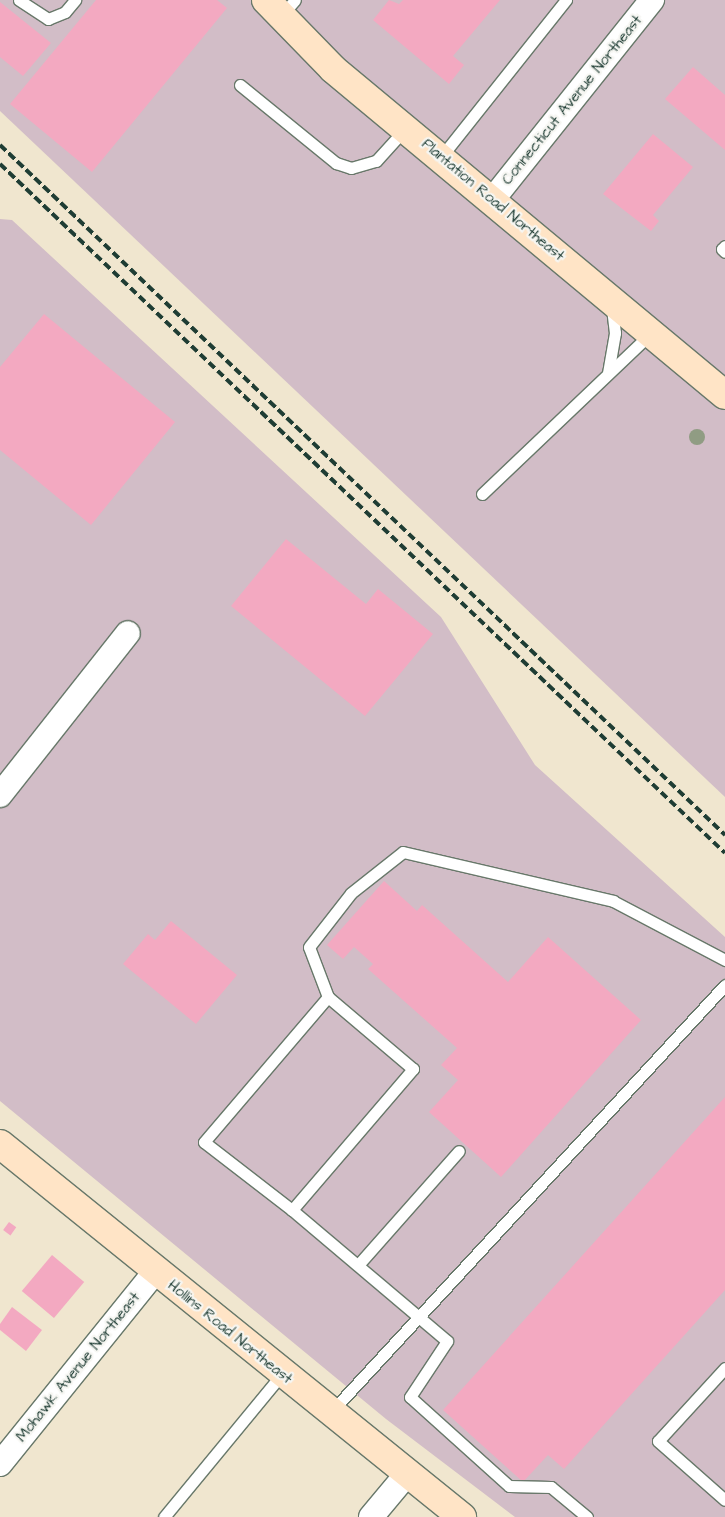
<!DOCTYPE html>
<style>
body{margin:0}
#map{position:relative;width:725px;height:1517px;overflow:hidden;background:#f0e6cf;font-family:"Architects Daughter",sans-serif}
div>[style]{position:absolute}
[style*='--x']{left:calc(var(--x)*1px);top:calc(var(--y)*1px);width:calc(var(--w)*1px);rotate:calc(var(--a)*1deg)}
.industrial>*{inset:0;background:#d2bdc7}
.building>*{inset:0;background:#f3a9c1;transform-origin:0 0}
.roads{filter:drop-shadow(1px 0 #68786a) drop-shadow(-1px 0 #68786a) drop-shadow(0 1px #68786a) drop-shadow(0 -1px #68786a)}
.lane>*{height:11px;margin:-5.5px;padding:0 5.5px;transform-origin:5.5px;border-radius:5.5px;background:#fff}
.street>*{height:24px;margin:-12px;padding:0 12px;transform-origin:12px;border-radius:12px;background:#fff}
.secondary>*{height:28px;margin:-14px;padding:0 14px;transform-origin:14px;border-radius:14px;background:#ffe4c6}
.rail>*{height:4px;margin-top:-2px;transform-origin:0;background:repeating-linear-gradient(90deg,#1f3d34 0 8px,transparent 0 12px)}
.trees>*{width:16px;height:16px;margin:-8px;border-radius:50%;background:#909c83}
span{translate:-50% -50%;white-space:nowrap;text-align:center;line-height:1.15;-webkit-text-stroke:4.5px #f6f6f2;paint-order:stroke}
.street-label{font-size:15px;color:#1f3d34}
</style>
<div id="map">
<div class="industrial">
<i style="clip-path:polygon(0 0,725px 0,725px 797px,0 111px)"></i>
<i style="clip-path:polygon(0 219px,12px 220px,441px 617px,535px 765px,725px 937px,725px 1517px,515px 1517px,386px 1419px,0 1101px)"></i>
</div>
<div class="building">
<i style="clip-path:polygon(96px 0,217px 0,227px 8px,92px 172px,10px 104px)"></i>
<i style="clip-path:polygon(389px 0,399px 4px,403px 0,500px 0,453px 56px,464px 65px,449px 84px,373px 20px)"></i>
<i style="clip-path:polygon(0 2px,51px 43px,23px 76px,0 57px)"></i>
<i style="clip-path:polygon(693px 67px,725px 95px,725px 150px,665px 99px)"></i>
<i style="clip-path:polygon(653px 134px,693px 167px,653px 215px,659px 221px,651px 231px,603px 194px)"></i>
<i style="clip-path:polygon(44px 314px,175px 422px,91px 525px,0 450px,0 367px)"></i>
<i style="clip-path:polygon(286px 539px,366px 604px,378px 589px,433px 634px,365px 716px,231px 606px)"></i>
<i style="clip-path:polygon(384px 881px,417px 911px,422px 905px,508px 982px,548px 937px,641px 1020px,501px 1177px,429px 1112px,458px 1080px,441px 1065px,457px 1048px,368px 969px,373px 964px,354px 947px,343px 959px,327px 945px)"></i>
<i style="clip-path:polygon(171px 921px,237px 975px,196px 1024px,123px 964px,148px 934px,155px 940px)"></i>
<i style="clip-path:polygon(725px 1097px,725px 1290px,564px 1469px,548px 1455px,523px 1482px,443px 1410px)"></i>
<i style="left:9px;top:1222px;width:9px;height:10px;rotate:36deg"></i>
<i style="left:52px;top:1255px;width:42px;height:47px;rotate:40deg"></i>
<i style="clip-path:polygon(12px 1307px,42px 1330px,26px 1351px,0 1330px,0 1324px)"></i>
</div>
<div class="roads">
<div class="lane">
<i style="--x:19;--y:0;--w:35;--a:33"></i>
<i style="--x:48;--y:19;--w:18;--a:-22"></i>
<i style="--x:65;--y:12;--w:16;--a:-50"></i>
<i style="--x:281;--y:16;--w:21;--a:-49"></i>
<i style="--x:240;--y:85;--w:124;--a:39.1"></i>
<i style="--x:336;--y:163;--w:16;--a:18"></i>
<i style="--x:351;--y:168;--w:26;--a:-16"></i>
<i style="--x:376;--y:161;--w:43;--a:-47.8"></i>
<i style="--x:441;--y:157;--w:201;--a:-51.5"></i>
<i style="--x:725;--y:246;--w:4;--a:135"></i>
<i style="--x:722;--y:249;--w:4;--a:45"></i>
<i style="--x:608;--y:373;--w:41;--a:-80.1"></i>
<i style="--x:615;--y:333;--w:25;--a:-97"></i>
<i style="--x:482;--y:494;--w:235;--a:-43.6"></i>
<i style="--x:292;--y:1210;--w:186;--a:-49.4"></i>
<i style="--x:413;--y:1069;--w:111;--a:-139.7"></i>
<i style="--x:358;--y:1265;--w:152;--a:-48.5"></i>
<i style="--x:725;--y:1368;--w:99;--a:132.5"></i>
<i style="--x:658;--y:1441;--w:89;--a:41.4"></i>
<i style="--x:331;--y:1412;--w:581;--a:-47.3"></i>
<i style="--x:164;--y:1517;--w:185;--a:-50.5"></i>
<i style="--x:587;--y:1517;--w:47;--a:-140.2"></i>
<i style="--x:551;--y:1487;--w:42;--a:-178.6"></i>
<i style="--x:509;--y:1486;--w:133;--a:-138"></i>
<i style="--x:410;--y:1397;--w:67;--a:-56.5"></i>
<i style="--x:447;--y:1341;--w:203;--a:-139.8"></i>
<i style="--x:292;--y:1210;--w:111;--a:-142.3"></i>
<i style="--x:204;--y:1142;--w:191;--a:-49.5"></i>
<i style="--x:328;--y:997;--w:53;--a:-110.8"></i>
<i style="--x:309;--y:947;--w:68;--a:-52.1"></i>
<i style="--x:351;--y:893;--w:66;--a:-38.3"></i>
<i style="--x:403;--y:852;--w:216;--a:13.1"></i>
<i style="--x:613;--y:901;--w:127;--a:27.8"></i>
</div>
<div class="street">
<i style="--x:493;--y:199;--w:255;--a:-51.4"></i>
<i style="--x:0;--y:795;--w:206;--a:-51.7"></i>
<i style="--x:0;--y:1464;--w:248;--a:-51.1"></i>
<i style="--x:371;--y:1517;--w:56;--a:-50.1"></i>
</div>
<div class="secondary">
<i style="--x:266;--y:0;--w:96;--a:45.8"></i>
<i style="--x:333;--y:69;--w:510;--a:39.75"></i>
<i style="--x:0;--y:1144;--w:594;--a:38.92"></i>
</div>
</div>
<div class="rail">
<i style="--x:0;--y:145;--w:1001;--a:43.58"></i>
<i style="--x:0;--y:164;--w:1000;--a:43.54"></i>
</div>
<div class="trees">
<i style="left:697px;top:437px"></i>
</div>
<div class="street-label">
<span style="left:572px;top:100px;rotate:-51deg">Connecticut Avenue Northeast</span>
<span style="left:493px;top:200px;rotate:40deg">Plantation Road Northeast</span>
<span style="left:230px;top:1332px;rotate:39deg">Hollins Road Northeast</span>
<span style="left:78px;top:1367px;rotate:-51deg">Mohawk Avenue Northeast</span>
</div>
</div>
